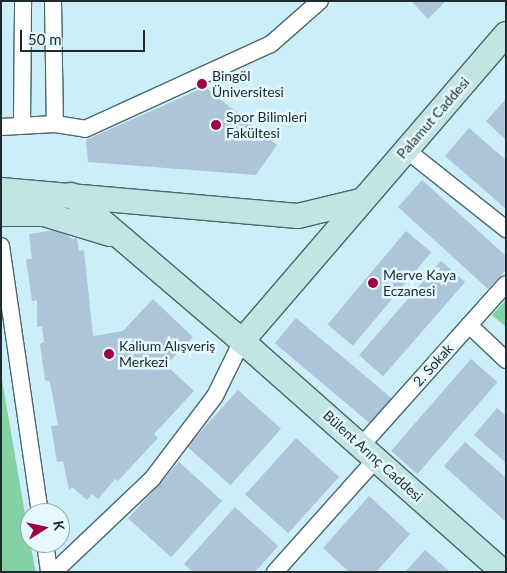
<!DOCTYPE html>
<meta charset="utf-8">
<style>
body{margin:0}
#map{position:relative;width:507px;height:573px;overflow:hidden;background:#cceef8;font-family:Lato,sans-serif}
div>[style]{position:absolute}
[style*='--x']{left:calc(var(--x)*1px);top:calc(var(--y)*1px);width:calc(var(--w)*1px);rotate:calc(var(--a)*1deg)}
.green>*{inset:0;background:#85d1a4}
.building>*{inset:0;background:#aec4d9;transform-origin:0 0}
.roads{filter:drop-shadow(1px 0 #496870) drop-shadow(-1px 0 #496870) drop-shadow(0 1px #496870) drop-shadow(0 -1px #496870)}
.street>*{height:16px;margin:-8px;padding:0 8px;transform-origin:8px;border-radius:8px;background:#fff}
.secondary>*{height:24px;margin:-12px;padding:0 12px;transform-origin:12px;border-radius:12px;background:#c3e5e2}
.dots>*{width:14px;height:14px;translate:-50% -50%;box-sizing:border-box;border:2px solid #e4f8fe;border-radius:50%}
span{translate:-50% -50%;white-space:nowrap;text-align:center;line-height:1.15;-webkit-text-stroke:5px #e4f8fe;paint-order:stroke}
.poi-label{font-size:14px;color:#1d2a2e}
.left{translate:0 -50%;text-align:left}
.street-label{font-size:14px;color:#1d2a2e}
.frame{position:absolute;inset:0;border:2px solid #1d2a2e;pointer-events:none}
.north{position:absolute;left:20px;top:503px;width:50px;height:50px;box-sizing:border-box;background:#e4f8fe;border:1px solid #94a6ab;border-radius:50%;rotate:80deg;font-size:14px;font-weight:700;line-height:20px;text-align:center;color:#1d2a2e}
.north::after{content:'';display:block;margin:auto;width:18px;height:22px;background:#9f0345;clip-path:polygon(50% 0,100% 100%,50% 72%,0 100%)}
.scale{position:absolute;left:20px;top:30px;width:125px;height:22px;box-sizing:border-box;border:2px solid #1d2a2e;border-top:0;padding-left:6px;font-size:15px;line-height:18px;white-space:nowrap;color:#1d2a2e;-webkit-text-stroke:4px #e4f8fe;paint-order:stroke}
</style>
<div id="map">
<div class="green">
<i style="clip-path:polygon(506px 300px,506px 327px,492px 315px)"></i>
<i style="clip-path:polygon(1px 374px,30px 543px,36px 572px,1px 572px)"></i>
</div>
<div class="building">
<i style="clip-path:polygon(411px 1px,446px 1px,428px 19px)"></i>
<i style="clip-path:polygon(205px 87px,277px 145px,256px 175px,88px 162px,86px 140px)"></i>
<i style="clip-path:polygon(506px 99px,506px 140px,486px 121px)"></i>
<i style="clip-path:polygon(469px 128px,506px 160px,506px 209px,445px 156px)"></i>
<i style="clip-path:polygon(422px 180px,506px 256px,506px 270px,488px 289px,398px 207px)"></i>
<i style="clip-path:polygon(61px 229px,72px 239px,77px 238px,79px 251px,84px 250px,93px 336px,123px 331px,153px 299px,193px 337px,166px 365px,194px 391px,154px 434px,158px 438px,118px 481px,115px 479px,98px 499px,92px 494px,87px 500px,72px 487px,69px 490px,63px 461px,57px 462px,51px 426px,58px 425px,50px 382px,45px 380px,40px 344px,44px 342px,42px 326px,37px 327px,37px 300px,32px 301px,26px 259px,32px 259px,29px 234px)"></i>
<i style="left:406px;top:231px;width:33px;height:122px;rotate:40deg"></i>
<i style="left:441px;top:261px;width:32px;height:125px;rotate:41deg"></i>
<i style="left:296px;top:318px;width:125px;height:33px;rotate:40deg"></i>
<i style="left:471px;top:359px;width:35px;height:122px;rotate:41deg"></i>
<i style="left:238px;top:390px;width:58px;height:76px;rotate:42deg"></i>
<i style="clip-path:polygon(497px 408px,506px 416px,506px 463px,474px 435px)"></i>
<i style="left:296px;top:438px;width:58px;height:76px;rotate:42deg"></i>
<i style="clip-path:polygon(465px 442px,506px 478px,506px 522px,444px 466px)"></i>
<i style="left:179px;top:462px;width:58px;height:76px;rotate:42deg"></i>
<i style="clip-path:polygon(369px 496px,410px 534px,376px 572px,349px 572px,323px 548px)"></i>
<i style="clip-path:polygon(235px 507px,278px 546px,255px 572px,193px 572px,184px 564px)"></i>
<i style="clip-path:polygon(425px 550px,450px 572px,405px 572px)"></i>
</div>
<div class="roads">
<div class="street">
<i style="--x:53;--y:1;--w:123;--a:89.1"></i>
<i style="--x:22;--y:124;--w:123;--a:-89.5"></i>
<i style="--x:1;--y:127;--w:54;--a:-3.2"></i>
<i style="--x:55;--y:124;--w:30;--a:9"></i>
<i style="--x:85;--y:129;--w:205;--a:-24.6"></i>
<i style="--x:271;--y:44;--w:65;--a:-41.3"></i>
<i style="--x:405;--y:149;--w:129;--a:38.4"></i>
<i style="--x:1;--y:246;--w:270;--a:81.7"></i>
<i style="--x:469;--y:325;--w:51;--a:43.4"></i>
<i style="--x:361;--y:446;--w:217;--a:-48.2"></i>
<i style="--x:45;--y:543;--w:29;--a:82"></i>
<i style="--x:54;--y:572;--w:135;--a:-43.5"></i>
<i style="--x:152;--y:479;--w:104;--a:-52.8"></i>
<i style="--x:215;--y:396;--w:61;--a:-63.9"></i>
<i style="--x:275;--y:572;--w:152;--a:-48.2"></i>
</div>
<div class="secondary">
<i style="--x:1;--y:190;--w:298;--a:5"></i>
<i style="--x:298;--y:216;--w:64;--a:-13.6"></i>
<i style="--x:71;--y:195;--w:225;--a:40.5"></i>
<i style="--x:242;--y:341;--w:349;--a:41.5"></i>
<i style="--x:1;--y:214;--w:43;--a:0"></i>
<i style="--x:44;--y:214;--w:69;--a:16.9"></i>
<i style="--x:242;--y:341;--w:405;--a:-49.3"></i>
</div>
</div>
<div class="dots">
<i style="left:202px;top:84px;background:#9f0345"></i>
<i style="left:216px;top:125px;background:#9f0345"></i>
<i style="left:373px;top:283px;background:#9f0345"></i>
<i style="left:109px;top:354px;background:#9f0345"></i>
</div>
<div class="poi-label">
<span class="left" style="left:212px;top:84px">Bingöl<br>Üniversitesi</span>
<span class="left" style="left:226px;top:125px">Spor Bilimleri<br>Fakültesi</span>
<span class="left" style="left:383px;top:283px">Merve Kaya<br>Eczanesi</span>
<span class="left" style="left:119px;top:354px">Kalium Alışveriş<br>Merkezi</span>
</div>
<div class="street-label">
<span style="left:433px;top:118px;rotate:-49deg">Palamut Caddesi</span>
<span style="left:433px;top:365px;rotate:-48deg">2. Sokak</span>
<span style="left:373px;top:456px;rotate:42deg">Bülent Arınç Caddesi</span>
</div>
<div class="frame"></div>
<div class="north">K</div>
<div class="scale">50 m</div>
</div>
